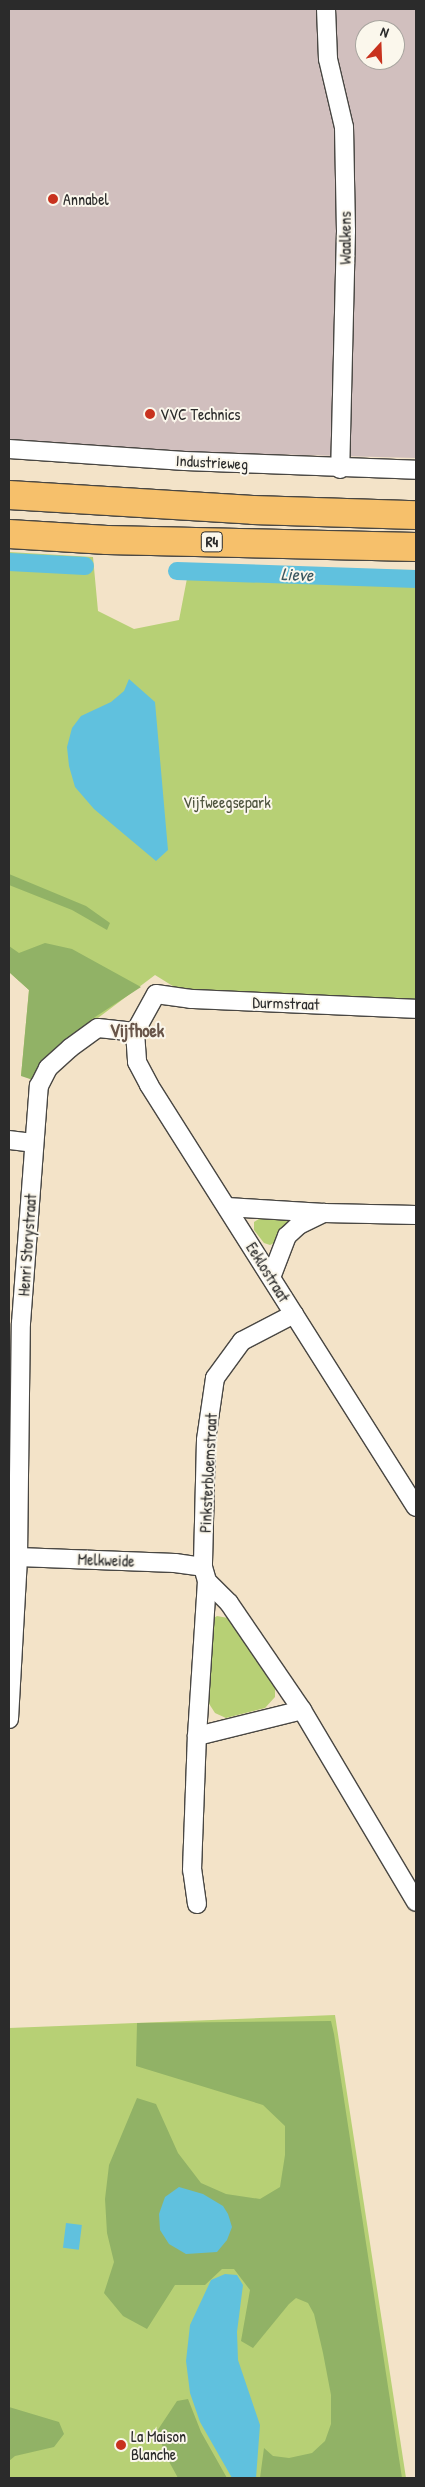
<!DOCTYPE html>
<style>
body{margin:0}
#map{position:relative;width:425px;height:2487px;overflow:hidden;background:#f3e3c8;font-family:"Patrick Hand",sans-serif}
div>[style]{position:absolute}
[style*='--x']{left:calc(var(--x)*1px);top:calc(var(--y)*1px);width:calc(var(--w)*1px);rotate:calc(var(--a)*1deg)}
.industrial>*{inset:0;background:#d1bfbe}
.green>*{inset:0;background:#b7d075}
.forest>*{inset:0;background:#91b266}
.water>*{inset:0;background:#60c1de;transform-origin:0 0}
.canal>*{height:18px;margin:-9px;padding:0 9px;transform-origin:9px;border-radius:9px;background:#60c1de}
.roads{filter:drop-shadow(1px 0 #494743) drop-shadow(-1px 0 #494743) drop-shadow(0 1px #494743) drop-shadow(0 -1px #494743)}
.minor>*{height:18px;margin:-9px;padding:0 9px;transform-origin:9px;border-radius:9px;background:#fff}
.trunk>*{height:28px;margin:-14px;padding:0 14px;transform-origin:14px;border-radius:14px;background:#f6c06b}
.dots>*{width:14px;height:14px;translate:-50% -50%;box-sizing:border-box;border:2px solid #fbf7ec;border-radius:50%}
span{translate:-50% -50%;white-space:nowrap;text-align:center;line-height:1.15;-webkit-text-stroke:4px #fbf7ec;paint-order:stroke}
.shield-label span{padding:1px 4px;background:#fbf7ec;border:1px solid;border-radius:4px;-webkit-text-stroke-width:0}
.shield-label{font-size:15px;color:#2b2b2b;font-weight:700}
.poi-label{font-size:16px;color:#2b2b2b}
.left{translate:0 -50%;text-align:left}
.street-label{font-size:16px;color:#2b2b2b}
.park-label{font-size:16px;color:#4e543e}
.water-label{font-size:18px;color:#3b5861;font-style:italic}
.neighbourhood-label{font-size:18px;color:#685549;font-weight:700}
.frame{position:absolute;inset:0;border:10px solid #2b2b2b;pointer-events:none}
.north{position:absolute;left:355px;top:20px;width:50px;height:50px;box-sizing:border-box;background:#fbf7ec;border:1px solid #a8a59f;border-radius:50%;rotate:20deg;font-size:14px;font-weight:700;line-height:20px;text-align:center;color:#2b2b2b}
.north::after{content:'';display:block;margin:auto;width:18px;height:22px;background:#c8321e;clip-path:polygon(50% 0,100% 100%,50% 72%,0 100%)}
</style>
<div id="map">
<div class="industrial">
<i style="clip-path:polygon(evenodd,9px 9px,416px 9px,416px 458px,144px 451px,9px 442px,9px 9px,365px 30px,395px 30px,395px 60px,365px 60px,365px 30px)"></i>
</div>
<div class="green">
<i style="clip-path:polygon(9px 552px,93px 557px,98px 611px,134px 629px,179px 620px,189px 568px,416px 570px,416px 1003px,184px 993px,155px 975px,21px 1076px,29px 990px,9px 972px)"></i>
<i style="clip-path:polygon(262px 1217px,285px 1217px,290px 1220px,276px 1242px,270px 1245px,264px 1243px,254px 1230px,254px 1222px)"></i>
<i style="clip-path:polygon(217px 1616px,228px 1618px,275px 1686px,275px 1697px,265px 1708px,226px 1718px,215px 1713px,206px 1699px,211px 1620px)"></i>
<i style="clip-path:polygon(335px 2015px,406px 2478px,9px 2478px,9px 2028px)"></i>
</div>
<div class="forest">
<i style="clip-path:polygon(9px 874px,86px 906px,110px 923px,107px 930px,72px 910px,9px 885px)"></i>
<i style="clip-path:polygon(45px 943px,72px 949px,141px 987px,92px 1019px,59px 1048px,33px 1080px,21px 1076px,29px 990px,9px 972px,9px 946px,19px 953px)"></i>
<i style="clip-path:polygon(331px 2021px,334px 2034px,402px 2478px,260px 2478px,264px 2448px,273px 2456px,289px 2458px,312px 2453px,325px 2441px,331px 2424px,331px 2395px,323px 2353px,314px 2314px,308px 2303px,296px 2298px,289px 2304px,253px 2348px,241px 2341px,250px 2290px,234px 2269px,222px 2269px,205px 2285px,175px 2285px,147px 2329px,123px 2316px,104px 2293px,114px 2262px,107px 2233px,105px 2199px,109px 2165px,137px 2098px,156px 2104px,178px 2153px,201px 2183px,226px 2194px,260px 2199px,280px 2187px,285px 2155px,285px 2126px,263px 2105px,136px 2066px,137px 2023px)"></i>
<i style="clip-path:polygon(188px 2399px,201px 2432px,227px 2478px,178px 2478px,166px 2456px,157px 2431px,177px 2401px)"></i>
<i style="clip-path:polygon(9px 2407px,59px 2422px,64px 2434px,54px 2447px,15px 2456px,9px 2461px)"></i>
</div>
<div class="water">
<i style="clip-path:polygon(129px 679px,155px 702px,168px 850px,156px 861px,94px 809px,75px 787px,69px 766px,67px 747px,72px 728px,81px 716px,111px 702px,124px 691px)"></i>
<i style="clip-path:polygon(179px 2187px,203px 2194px,223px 2206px,228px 2214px,232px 2227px,227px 2240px,217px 2252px,186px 2254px,169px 2244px,160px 2230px,159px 2214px,165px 2197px)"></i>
<i style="left:66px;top:2223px;width:16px;height:25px;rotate:7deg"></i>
<i style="clip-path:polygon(225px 2274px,237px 2275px,243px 2285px,237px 2332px,238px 2360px,260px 2425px,256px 2478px,232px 2478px,200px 2422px,190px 2393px,186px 2361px,190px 2325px,211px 2280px)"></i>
</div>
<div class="canal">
<i style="--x:9;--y:562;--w:76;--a:3"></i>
<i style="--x:177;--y:571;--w:239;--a:1.9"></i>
</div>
<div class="roads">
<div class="minor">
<i style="--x:326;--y:9;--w:50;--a:87.7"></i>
<i style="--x:328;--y:59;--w:70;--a:76.8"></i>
<i style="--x:344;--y:127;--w:104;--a:88.9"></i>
<i style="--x:346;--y:231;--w:238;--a:91.4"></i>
<i style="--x:9;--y:449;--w:176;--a:3.9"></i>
<i style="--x:185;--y:461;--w:231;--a:2.2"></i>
<i style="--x:135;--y:1032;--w:30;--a:86"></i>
<i style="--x:137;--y:1062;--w:26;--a:62"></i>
<i style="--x:149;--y:1085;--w:499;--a:57.7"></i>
<i style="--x:9;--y:1140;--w:25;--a:7"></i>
<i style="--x:227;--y:1207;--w:97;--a:3.5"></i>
<i style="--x:272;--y:1275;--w:42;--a:-69"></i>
<i style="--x:287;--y:1236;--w:16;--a:-43"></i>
<i style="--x:299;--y:1225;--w:28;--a:-26"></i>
<i style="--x:324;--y:1213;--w:92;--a:1.2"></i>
<i style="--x:294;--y:1314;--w:59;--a:152.6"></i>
<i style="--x:242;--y:1341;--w:46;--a:126.1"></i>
<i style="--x:215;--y:1378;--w:63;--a:98.3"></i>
<i style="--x:206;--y:1440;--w:127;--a:91.4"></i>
<i style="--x:203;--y:1567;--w:15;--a:74"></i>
<i style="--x:207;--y:1581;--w:155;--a:93.7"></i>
<i style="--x:197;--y:1736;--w:108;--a:-13.9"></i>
<i style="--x:302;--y:1710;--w:223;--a:59.3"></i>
<i style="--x:9;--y:1562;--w:10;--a:-29"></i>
<i style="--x:18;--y:1557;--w:157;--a:2.2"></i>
<i style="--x:175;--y:1563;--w:28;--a:8"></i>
<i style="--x:207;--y:1581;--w:31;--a:45"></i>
<i style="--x:229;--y:1603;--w:130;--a:55.7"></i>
<i style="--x:9;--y:1719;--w:162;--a:-86.8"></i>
<i style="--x:18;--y:1557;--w:234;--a:-89.3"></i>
<i style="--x:21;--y:1323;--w:238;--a:-85.7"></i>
<i style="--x:39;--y:1086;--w:20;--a:-63"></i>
<i style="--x:48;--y:1068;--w:30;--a:-42"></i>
<i style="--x:70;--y:1048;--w:34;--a:-36"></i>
<i style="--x:98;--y:1028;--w:37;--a:6"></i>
<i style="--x:135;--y:1032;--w:43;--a:-61.1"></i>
<i style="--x:156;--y:994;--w:35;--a:8"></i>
<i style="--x:191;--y:999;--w:225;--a:2.5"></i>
<i style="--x:197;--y:1904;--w:34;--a:-98"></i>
<i style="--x:192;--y:1870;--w:134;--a:-87.9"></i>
</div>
<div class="trunk">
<i style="--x:9;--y:495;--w:244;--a:3.5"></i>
<i style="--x:253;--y:510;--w:163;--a:1.8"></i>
<i style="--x:9;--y:534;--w:98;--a:3.5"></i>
<i style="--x:107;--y:540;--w:309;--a:1.3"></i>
</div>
</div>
<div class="dots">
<i style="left:53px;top:199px;background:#c8321e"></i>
<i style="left:150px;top:414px;background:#c8321e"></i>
<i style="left:121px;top:2445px;background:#c8321e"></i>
</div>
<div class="shield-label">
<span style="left:212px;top:542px">R4</span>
</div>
<div class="poi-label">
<span class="left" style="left:63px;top:199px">Annabel</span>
<span class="left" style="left:160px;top:414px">VVC Technics</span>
<span class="left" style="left:131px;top:2445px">La Maison<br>Blanche</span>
</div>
<div class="street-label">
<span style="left:345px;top:238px;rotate:-90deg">Waalkens</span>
<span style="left:212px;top:462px;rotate:3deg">Industrieweg</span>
<span style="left:286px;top:1003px;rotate:2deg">Durmstraat</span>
<span style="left:27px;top:1245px;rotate:-86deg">Henri Storystraat</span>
<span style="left:268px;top:1272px;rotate:58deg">Eeklostraat</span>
<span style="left:208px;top:1473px;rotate:-87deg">Pinksterbloemstraat</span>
<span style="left:106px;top:1560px;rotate:2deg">Melkweide</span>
</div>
<div class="park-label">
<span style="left:227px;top:802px">Vijfweegsepark</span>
</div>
<div class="water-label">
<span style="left:297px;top:575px;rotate:2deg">Lieve</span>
</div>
<div class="neighbourhood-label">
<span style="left:137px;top:1031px">Vijfhoek</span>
</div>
<div class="frame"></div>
<div class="north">N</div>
</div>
